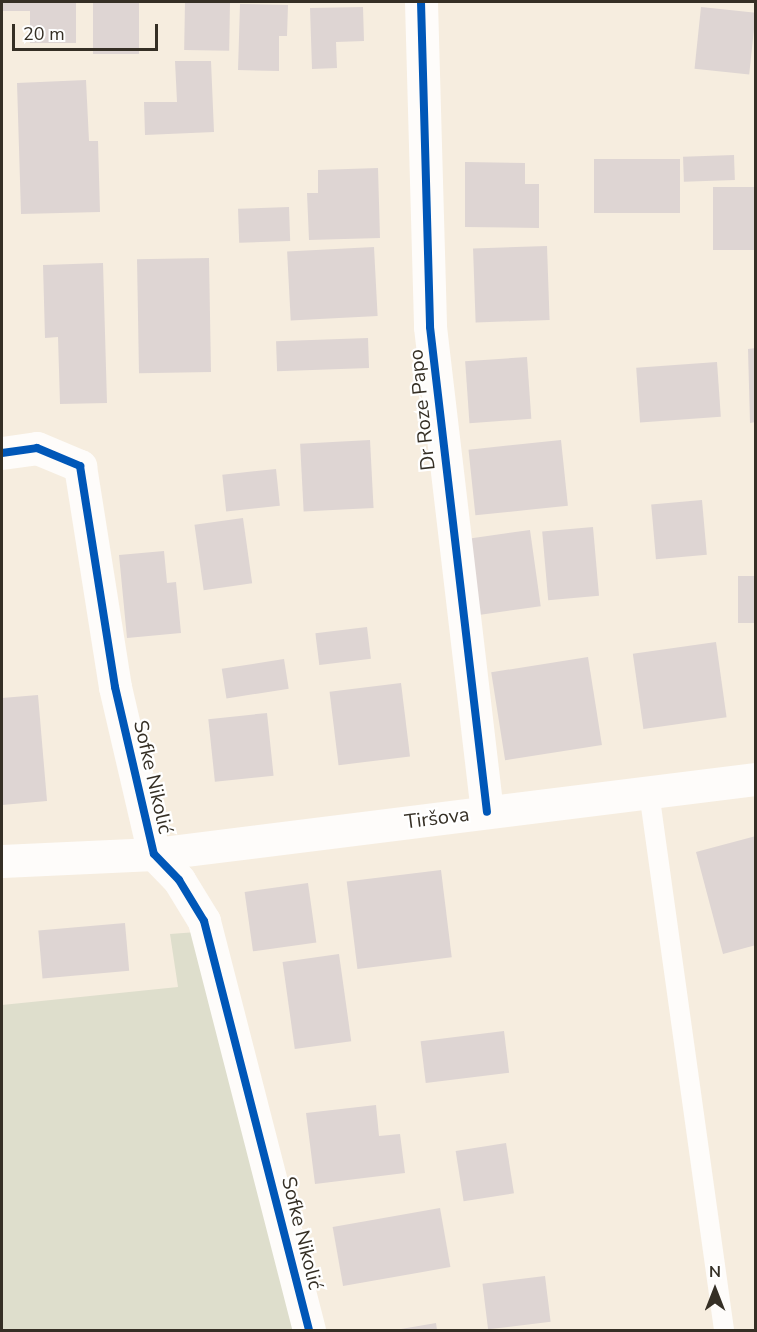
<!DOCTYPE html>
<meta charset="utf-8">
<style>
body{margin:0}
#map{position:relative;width:757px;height:1332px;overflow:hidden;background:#f6eddf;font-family:"Nunito Sans",sans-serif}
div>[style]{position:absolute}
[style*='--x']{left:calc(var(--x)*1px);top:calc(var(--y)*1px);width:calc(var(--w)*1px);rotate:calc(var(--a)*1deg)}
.green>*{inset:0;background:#dedecc}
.building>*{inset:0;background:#ded5d3;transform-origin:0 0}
.service>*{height:20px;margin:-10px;padding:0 10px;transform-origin:10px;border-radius:10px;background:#fefcfa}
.minor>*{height:33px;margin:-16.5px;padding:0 16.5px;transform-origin:16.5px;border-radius:16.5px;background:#fefcfa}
.cycleway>*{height:8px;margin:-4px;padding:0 4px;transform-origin:4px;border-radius:4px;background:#0057b8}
span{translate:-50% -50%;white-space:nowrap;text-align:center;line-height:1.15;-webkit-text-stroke:4.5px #fff;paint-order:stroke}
.street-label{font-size:20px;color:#352f25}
.frame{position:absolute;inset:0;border:3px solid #352f25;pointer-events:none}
.north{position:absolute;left:685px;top:1260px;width:60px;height:60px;-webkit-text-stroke:4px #fff;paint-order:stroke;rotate:0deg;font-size:16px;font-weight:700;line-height:24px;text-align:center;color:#352f25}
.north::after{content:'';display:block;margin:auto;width:21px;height:27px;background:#352f25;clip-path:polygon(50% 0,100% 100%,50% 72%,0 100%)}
.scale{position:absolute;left:12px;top:24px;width:146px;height:27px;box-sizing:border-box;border:3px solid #352f25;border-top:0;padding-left:8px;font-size:18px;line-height:21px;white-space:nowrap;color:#352f25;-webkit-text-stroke:4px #fff;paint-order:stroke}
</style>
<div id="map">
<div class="green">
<i style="clip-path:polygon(197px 932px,299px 1330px,2px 1330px,2px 1005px,178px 987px,170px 934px)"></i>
</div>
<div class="building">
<i style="clip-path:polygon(2px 2px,76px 2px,76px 43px,30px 43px,30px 11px,2px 11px)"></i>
<i style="left:93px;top:2px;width:46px;height:52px"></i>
<i style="left:185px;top:2px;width:45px;height:48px;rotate:1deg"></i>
<i style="clip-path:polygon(240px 4px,288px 5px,287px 36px,279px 36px,279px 71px,238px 70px)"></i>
<i style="clip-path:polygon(363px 7px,364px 41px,336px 42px,337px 68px,312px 69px,310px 8px)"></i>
<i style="left:701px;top:7px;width:55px;height:62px;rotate:6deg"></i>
<i style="clip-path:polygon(175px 61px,211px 61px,214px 132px,145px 135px,144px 102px,177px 102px)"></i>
<i style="clip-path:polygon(86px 80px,89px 141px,98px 141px,100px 212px,21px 214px,17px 83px)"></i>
<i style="left:734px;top:155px;width:25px;height:51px;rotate:88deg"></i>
<i style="left:594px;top:159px;width:86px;height:54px"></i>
<i style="clip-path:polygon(465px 162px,525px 163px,525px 184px,539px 184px,539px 228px,465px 227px)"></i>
<i style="clip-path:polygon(378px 168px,380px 238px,309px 240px,307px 193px,318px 193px,318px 170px)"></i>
<i style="left:756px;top:187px;width:63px;height:43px;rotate:90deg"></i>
<i style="left:289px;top:207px;width:34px;height:51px;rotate:88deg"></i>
<i style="left:547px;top:246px;width:74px;height:74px;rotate:88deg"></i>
<i style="left:374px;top:247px;width:69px;height:87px;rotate:87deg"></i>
<i style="left:209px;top:258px;width:114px;height:72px;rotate:89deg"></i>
<i style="clip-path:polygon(103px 263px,107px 403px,60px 404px,58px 337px,45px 338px,43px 265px)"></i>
<i style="left:368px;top:338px;width:30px;height:92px;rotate:88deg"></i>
<i style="clip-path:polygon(756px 348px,756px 422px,750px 423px,748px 349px)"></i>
<i style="left:527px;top:357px;width:62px;height:62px;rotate:86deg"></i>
<i style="left:717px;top:362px;width:55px;height:81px;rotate:86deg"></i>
<i style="left:370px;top:440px;width:68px;height:70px;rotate:87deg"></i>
<i style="left:561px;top:440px;width:66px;height:93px;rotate:84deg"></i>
<i style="left:276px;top:469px;width:37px;height:54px;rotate:84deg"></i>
<i style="left:702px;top:500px;width:55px;height:51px;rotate:85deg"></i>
<i style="left:243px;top:518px;width:66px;height:49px;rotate:82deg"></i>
<i style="left:593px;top:527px;width:69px;height:51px;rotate:85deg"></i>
<i style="left:530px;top:530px;width:77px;height:66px;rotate:82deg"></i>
<i style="clip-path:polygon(164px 551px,167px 583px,176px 582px,181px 633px,127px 638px,119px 555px)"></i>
<i style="left:756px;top:576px;width:47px;height:18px;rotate:90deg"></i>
<i style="left:367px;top:627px;width:32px;height:52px;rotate:83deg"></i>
<i style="left:716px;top:642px;width:76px;height:84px;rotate:82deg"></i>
<i style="left:588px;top:657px;width:89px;height:98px;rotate:81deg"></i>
<i style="left:284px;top:659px;width:30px;height:63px;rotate:81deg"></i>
<i style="left:401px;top:683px;width:74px;height:72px;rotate:83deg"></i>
<i style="clip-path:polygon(38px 695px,47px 801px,2px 805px,2px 698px)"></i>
<i style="left:267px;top:713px;width:63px;height:59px;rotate:84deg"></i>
<i style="clip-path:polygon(756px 836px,756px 945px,723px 954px,696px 852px)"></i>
<i style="left:441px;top:870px;width:88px;height:95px;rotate:83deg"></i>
<i style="left:308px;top:883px;width:60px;height:64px;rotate:82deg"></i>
<i style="left:125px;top:923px;width:48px;height:87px;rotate:85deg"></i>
<i style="left:339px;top:954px;width:88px;height:57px;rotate:82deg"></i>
<i style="left:504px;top:1031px;width:42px;height:84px;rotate:83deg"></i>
<i style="clip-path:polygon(376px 1105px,379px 1136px,400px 1134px,405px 1173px,315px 1184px,306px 1113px)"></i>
<i style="left:506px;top:1143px;width:51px;height:51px;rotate:81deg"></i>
<i style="left:440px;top:1208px;width:60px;height:109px;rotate:80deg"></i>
<i style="left:545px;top:1276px;width:46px;height:63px;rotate:83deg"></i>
<i style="clip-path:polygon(436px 1323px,437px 1330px,401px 1330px,401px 1329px)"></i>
</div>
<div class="service">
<i style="--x:649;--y:792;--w:543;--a:82.06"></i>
</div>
<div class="minor">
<i style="--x:421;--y:2;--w:325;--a:88.4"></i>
<i style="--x:430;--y:327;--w:488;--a:83.3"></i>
<i style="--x:2;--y:453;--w:35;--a:-8"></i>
<i style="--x:37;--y:448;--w:47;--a:22.7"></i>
<i style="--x:80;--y:466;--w:224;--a:81"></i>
<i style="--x:115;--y:687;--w:171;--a:76.9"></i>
<i style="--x:154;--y:854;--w:36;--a:46"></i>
<i style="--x:179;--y:880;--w:48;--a:58.6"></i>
<i style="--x:204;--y:921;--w:422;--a:75.6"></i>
<i style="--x:2;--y:861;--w:152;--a:-2.6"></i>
<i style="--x:154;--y:854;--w:607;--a:-7.1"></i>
</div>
<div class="cycleway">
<i style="--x:421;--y:2;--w:325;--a:88.4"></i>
<i style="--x:430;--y:327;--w:488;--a:83.3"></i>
<i style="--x:2;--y:453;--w:35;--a:-8"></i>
<i style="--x:37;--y:448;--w:47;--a:22.7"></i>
<i style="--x:80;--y:466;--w:224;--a:81"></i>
<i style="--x:115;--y:687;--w:171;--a:76.9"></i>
<i style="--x:154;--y:854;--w:36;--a:46"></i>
<i style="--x:179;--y:880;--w:48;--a:58.6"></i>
<i style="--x:204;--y:921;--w:422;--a:75.6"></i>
</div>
<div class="street-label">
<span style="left:422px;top:410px;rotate:-96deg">Dr Roze Papo</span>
<span style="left:153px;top:777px;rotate:77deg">Sofke Nikolić</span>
<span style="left:437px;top:818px;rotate:-7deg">Tiršova</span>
<span style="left:302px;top:1233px;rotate:76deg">Sofke Nikolić</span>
</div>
<div class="frame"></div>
<div class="north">N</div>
<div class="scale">20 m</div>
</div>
